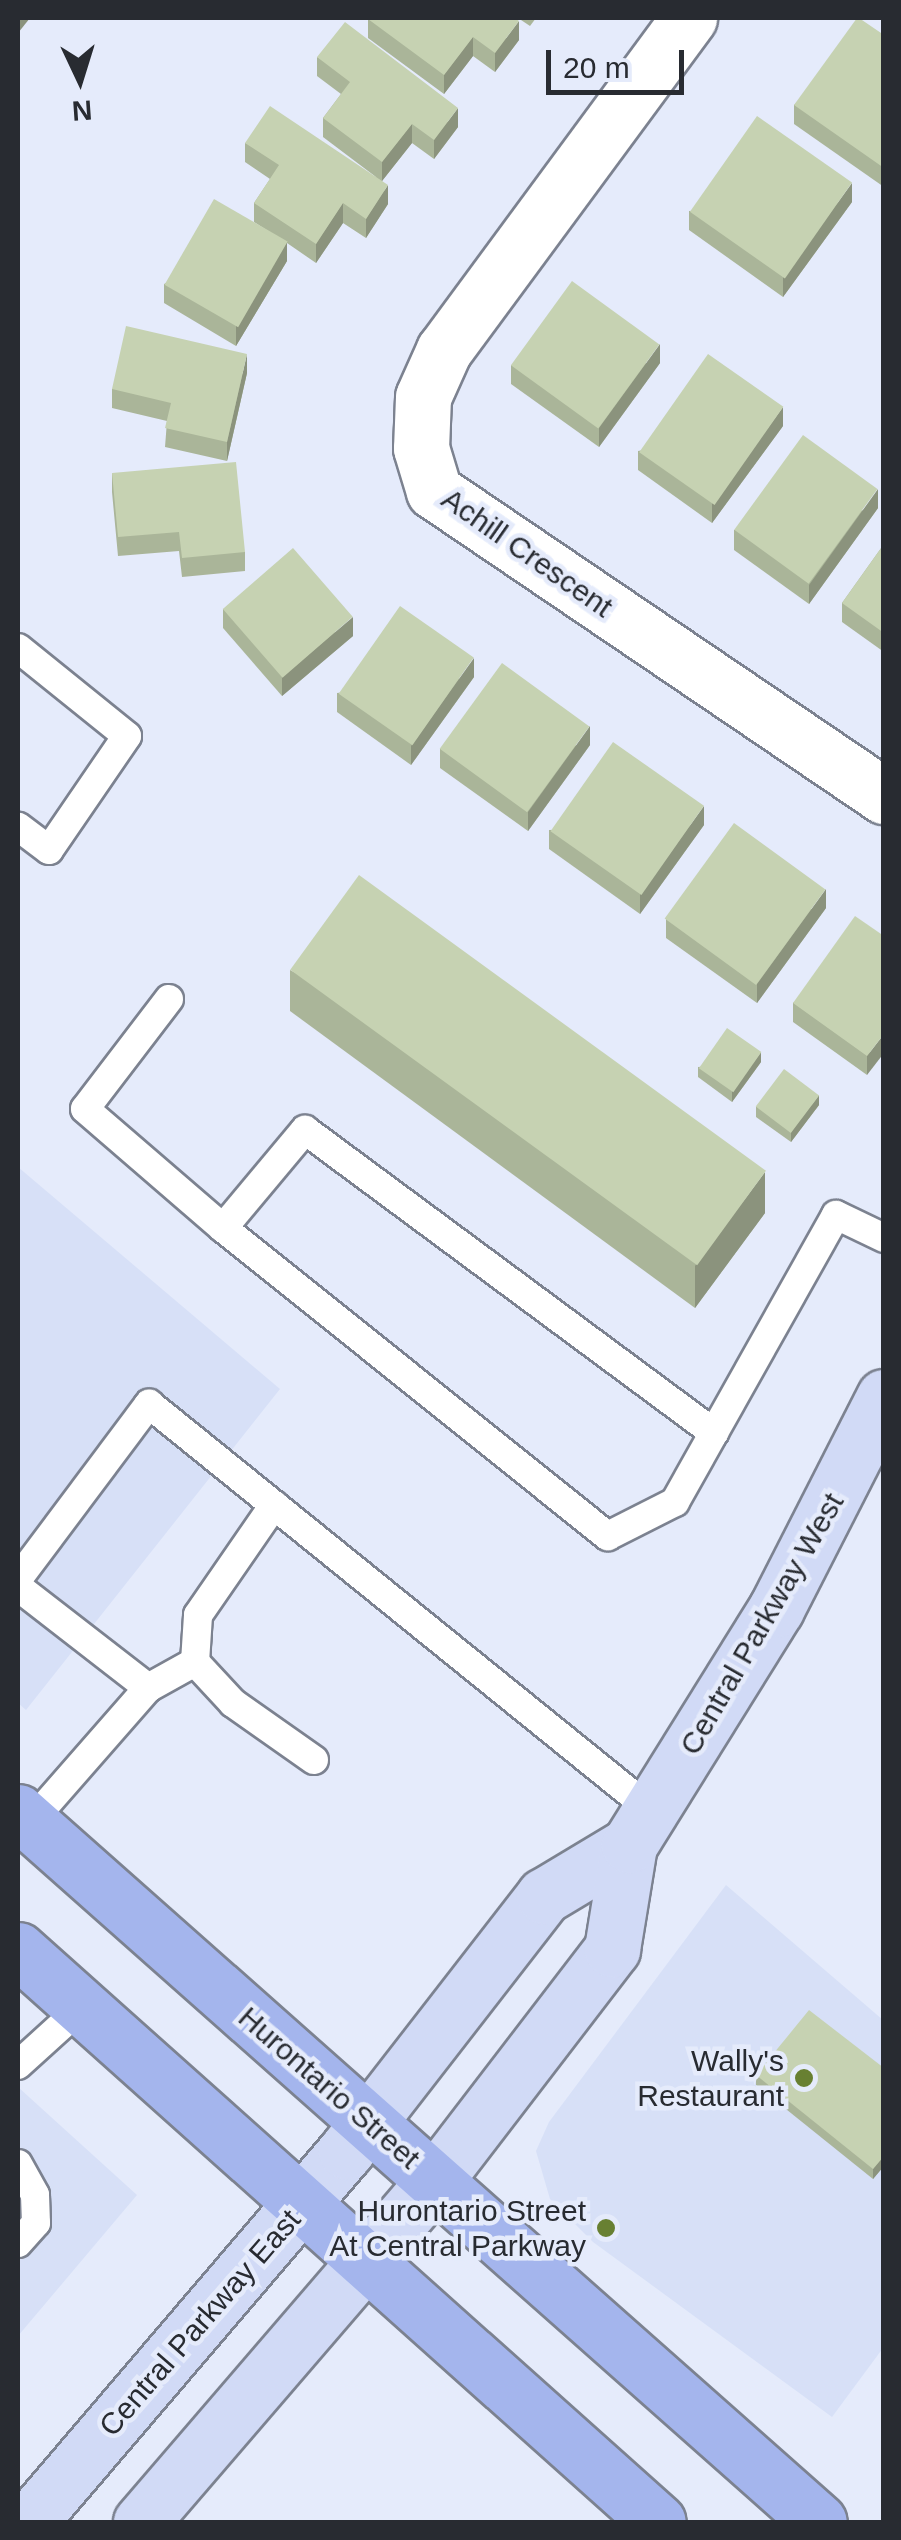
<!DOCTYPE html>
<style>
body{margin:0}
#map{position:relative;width:901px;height:2540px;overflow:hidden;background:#e5ebfb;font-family:Arial,sans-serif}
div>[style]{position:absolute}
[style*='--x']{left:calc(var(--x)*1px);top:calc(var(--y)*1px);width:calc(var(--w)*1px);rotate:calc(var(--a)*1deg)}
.built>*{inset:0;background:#d7e0f7}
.roads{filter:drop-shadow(2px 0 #7c8290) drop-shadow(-2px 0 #7c8290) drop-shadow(0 2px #7c8290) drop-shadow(0 -2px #7c8290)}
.lane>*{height:28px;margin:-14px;padding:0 14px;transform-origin:14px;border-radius:14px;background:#fff}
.street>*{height:55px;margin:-27.5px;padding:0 27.5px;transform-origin:27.5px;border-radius:27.5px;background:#fff}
.secondary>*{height:55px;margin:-27.5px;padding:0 27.5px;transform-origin:27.5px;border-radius:27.5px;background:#d1daf6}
.primary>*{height:55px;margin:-27.5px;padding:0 27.5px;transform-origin:27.5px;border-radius:27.5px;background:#a4b5ed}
.wall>*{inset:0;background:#aab599}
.shaded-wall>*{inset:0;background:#8b937d}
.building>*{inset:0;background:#c6d2b2;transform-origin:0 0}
.dots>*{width:28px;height:28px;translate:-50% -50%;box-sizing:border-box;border:5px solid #e5ebfb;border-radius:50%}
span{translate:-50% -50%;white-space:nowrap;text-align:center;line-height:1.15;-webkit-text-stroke:9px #e5ebfb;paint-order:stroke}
.street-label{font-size:30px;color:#282b31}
.poi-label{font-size:30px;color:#282b31}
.right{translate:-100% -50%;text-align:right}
.frame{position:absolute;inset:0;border:20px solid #282b31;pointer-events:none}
.north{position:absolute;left:30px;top:30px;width:100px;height:100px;-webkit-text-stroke:8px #e5ebfb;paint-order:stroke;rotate:176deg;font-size:28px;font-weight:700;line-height:40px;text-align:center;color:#282b31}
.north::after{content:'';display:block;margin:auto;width:35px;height:45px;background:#282b31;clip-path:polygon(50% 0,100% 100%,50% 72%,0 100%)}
.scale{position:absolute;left:546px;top:50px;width:138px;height:45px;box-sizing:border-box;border:5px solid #282b31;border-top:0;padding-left:12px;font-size:30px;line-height:35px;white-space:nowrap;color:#282b31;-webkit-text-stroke:8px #e5ebfb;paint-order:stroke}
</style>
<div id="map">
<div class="built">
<i style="clip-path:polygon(18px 1167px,280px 1389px,26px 1710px,18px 1703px)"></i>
<i style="clip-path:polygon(726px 1885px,883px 2020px,883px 2348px,832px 2417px,593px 2242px,550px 2199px,536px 2151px,549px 2122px)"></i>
<i style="clip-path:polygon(18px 2087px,137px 2195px,18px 2336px)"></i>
</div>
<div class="roads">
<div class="lane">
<i style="--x:18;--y:648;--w:140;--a:38.9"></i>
<i style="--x:127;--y:736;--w:138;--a:124.4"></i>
<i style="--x:49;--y:850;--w:39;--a:-143"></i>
<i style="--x:169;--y:999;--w:138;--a:127.4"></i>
<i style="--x:85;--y:1109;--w:182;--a:40.8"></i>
<i style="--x:223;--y:1228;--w:493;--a:38.7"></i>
<i style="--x:608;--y:1536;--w:75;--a:-26.9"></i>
<i style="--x:675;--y:1502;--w:329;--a:-60.7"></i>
<i style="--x:836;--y:1215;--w:53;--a:25.6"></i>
<i style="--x:223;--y:1228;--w:128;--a:-50.1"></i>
<i style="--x:305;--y:1130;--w:509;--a:36.53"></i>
<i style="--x:18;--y:1579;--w:219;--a:-53.2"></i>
<i style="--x:149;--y:1404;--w:646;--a:38.96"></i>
<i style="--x:18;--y:1587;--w:165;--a:37.8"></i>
<i style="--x:148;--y:1688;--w:179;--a:131.2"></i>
<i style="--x:195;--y:1662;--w:47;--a:-86.3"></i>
<i style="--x:198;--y:1615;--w:134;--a:-55.4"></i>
<i style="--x:148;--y:1688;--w:54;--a:-29"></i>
<i style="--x:195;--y:1662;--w:56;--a:47.2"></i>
<i style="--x:233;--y:1703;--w:99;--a:35.1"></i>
<i style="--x:18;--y:2065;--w:86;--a:-42.2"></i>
<i style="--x:18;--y:2164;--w:35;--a:61"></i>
<i style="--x:35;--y:2195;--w:28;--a:88"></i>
<i style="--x:36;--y:2223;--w:27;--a:132"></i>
</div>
<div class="street">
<i style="--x:689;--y:18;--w:413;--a:126.4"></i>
<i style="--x:444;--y:350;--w:51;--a:114.1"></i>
<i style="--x:423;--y:397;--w:51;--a:92.2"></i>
<i style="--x:421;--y:448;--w:45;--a:73.2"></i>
<i style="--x:434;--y:491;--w:544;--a:34.13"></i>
</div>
<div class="secondary">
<i style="--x:29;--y:2522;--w:488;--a:-49.5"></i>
<i style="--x:346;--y:2151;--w:323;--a:-52.2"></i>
<i style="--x:544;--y:1896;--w:99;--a:-31"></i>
<i style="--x:141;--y:2522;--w:451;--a:-49.3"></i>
<i style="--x:435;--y:2180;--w:291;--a:-52.5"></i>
<i style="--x:612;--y:1949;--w:105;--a:-80.7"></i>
<i style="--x:629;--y:1845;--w:278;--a:-58.1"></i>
<i style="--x:776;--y:1609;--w:238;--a:-63"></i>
</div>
<div class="primary">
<i style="--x:18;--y:1812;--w:1070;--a:41.55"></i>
<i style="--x:18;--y:1950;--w:858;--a:41.79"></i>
</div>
</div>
<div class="wall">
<i style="clip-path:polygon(518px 18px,536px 18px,530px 26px)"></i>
<i style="clip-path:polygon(368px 19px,519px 40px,495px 72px,473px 56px,444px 94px,368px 38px)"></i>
<i style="clip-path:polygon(884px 35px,884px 187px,794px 124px,794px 105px)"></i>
<i style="clip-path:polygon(317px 57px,458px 127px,434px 159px,412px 143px,382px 181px,388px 204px,366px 238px,343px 223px,316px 263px,287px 243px,287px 261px,236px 346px,164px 303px,164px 284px,268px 231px,254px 222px,254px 203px,270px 179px,245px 162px,245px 143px,376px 177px,323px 137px,323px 118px,341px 94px,317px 76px)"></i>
<i style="clip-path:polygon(852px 202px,783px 297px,689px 230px,689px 211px)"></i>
<i style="clip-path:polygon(660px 363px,599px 447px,511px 384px,511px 365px)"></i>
<i style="clip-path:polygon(247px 373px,227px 461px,165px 447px,167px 421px,112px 408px,112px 389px)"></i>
<i style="clip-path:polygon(783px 426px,712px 523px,638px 470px,638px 451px)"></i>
<i style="clip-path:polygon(112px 473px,245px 552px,245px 571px,182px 577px,179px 551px,118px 556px,112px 492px)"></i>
<i style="clip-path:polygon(878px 508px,809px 604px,734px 550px,734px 530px)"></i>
<i style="clip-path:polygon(884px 544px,884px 652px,842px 622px,842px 603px)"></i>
<i style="clip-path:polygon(223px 609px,353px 636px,282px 696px,223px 628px)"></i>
<i style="clip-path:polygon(474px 677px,411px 765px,337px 712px,337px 693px)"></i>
<i style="clip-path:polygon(590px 745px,528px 831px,440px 768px,440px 749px)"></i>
<i style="clip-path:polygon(704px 825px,640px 914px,549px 849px,549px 830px)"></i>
<i style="clip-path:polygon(826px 908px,757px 1003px,666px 938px,666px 919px)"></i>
<i style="clip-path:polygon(884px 936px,867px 1075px,793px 1022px,793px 1003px)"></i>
<i style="clip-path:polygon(290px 970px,765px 1213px,695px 1308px,290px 1011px)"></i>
<i style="clip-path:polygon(761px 1062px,732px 1102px,698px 1077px,698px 1067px)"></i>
<i style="clip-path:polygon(819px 1105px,791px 1142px,756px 1117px,756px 1107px)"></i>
<i style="clip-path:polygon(884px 2068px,884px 2166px,873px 2179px,756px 2085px,756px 2075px)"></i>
</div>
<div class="shaded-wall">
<i style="clip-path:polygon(18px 18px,30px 18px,18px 33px)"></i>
<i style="clip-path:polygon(519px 21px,519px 40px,495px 72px,495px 53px)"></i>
<i style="clip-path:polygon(473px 37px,473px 56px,444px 94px,444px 75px)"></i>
<i style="clip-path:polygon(458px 108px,458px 127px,434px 159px,434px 140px)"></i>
<i style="clip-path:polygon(412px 124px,412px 143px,382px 181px,382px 162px)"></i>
<i style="clip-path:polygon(852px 183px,852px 202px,783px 297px,783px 278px)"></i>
<i style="clip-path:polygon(388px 185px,388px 204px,366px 238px,366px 219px)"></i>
<i style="clip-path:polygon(343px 203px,343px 223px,316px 263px,316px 244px)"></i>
<i style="clip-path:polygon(287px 242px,287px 261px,236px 346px,236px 326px)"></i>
<i style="clip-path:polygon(660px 344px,660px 363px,599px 447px,599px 428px)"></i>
<i style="clip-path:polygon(247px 354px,247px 373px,227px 461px,227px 442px)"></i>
<i style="clip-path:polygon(783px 407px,783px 426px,712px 523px,712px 504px)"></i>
<i style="clip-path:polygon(878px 489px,878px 508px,809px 604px,809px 585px)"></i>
<i style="clip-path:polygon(353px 617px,353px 636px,282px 696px,282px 677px)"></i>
<i style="clip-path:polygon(474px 658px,474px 677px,411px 765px,411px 746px)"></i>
<i style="clip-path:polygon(590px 726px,590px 745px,528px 831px,528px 812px)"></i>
<i style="clip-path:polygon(704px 806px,704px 825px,640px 914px,640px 895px)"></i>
<i style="clip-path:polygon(826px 889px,826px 908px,757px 1003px,757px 984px)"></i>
<i style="clip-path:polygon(884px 1034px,884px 1053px,867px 1075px,867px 1056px)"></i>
<i style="clip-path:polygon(761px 1052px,761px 1062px,732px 1102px,732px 1091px)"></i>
<i style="clip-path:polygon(819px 1095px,819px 1105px,791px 1142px,791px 1132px)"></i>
<i style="clip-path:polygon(765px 1172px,765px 1213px,695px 1308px,695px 1266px)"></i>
<i style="clip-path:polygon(884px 2156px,884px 2166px,873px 2179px,873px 2169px)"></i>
</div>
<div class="building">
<i style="clip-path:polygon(369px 18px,515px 18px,519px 21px,495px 53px,473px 37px,444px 75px,368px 19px)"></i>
<i style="clip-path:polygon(857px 18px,859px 18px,884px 35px,884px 168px,794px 105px)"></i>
<i style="clip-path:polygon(345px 22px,458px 108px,434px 140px,412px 124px,382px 162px,323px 118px,350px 82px,317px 57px)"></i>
<i style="clip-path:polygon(270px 106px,388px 185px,366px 219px,343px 203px,316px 244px,254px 203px,279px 165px,245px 143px)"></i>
<i style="left:757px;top:116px;width:116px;height:117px;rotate:35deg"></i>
<i style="left:214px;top:199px;width:85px;height:99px;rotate:30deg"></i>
<i style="left:572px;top:281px;width:108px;height:104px;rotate:36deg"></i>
<i style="clip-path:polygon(126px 326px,247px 354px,227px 442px,165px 428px,171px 403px,112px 389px)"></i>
<i style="left:708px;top:354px;width:92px;height:120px;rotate:35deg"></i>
<i style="left:803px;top:435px;width:92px;height:117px;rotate:36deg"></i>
<i style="clip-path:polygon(236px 462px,245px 552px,182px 558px,179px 532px,118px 537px,112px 473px)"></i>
<i style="clip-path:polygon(884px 544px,884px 633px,842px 603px)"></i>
<i style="left:293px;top:548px;width:91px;height:93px;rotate:49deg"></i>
<i style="left:400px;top:606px;width:90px;height:107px;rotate:35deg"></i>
<i style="left:502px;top:663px;width:108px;height:106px;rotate:36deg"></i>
<i style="left:613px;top:742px;width:111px;height:109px;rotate:35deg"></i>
<i style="left:734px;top:823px;width:113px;height:118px;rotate:36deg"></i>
<i style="left:359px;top:875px;width:503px;height:117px;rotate:36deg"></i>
<i style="clip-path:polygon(855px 916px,884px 936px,884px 1034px,867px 1056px,793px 1003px)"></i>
<i style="left:727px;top:1028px;width:42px;height:49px;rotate:35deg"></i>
<i style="left:784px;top:1069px;width:44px;height:47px;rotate:37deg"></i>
<i style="clip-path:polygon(809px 2010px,884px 2068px,884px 2156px,873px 2169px,756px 2075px)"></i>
</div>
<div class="dots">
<i style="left:804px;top:2078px;background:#688032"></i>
<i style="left:606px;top:2228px;background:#688032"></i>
</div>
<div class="street-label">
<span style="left:527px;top:553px;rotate:35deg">Achill Crescent</span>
<span style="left:762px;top:1624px;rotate:-60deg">Central Parkway West</span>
<span style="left:329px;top:2088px;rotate:41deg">Hurontario Street</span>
<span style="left:200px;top:2323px;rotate:-49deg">Central Parkway East</span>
</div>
<div class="poi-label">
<span class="right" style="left:784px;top:2078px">Wally's<br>Restaurant</span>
<span class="right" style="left:586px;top:2228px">Hurontario Street<br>At Central Parkway</span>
</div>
<div class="frame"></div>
<div class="north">N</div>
<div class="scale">20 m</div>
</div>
